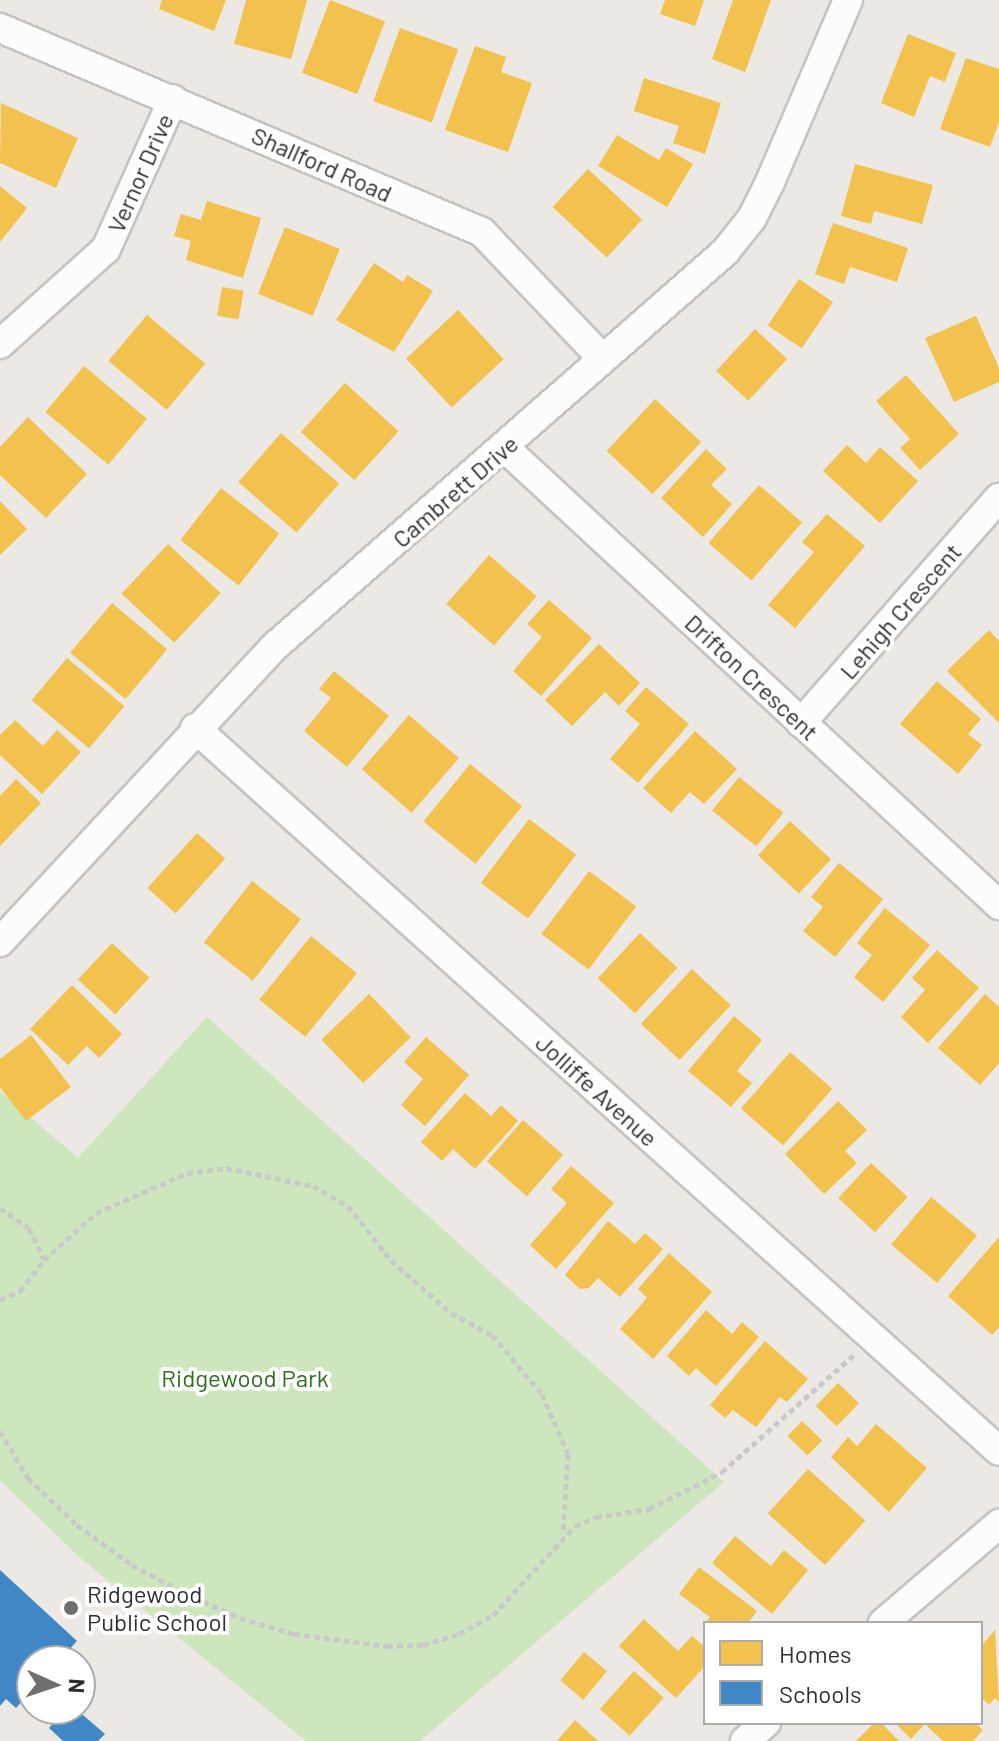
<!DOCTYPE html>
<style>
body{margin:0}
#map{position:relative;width:999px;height:1741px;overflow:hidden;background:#ece8e4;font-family:Barlow,sans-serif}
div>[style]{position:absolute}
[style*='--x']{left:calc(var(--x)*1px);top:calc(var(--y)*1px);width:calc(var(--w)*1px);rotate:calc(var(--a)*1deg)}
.green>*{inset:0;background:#cee6be}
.homes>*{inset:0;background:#f2c14e;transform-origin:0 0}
.schools>*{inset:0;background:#3f88c5}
.path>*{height:5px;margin-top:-2.5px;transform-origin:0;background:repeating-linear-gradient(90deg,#c9c9c8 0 6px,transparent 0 10px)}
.roads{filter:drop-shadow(2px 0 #c5c4c5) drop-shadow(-2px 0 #c5c4c5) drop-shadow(0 2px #c5c4c5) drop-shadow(0 -2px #c5c4c5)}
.minor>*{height:28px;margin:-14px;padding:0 14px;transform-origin:14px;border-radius:14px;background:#fcfcfb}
.dots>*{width:22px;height:22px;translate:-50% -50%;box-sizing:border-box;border:4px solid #fff;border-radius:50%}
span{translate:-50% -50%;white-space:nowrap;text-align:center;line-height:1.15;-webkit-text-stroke:8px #fff;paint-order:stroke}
.street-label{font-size:24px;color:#2e2e2e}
.park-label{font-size:24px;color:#2c6e1b}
.poi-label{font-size:24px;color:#2e2e2e}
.left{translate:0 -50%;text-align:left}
.legend{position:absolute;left:703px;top:1621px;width:280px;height:104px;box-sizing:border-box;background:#fff;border:2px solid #ababab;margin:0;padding:10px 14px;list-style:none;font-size:24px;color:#2e2e2e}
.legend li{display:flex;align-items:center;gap:16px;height:40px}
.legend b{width:40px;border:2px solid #ababab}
.north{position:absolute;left:16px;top:1645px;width:80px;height:80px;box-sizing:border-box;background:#fff;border:2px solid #ababab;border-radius:50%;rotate:93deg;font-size:22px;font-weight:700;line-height:32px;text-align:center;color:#2e2e2e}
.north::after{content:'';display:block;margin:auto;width:28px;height:36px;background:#706f6e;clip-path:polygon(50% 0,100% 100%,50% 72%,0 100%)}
</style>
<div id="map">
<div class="green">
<i style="clip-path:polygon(207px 1017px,724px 1482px,420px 1741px,306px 1741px,78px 1556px,0 1480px,0 1091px,78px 1158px)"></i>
</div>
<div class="homes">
<i style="clip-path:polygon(162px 0,226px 0,214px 31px,159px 9px)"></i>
<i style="clip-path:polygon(246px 0,307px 0,291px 59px,234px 44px)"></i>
<i style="left:330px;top:0;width:59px;height:78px;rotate:21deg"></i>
<i style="clip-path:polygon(665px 0,704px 0,695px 26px,660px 14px)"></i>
<i style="clip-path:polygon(733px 0,771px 0,745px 72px,712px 59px)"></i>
<i style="left:400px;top:28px;width:62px;height:78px;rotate:20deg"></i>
<i style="clip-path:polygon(908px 34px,956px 53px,945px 82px,930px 76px,914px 117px,881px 103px)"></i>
<i style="clip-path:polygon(475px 46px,506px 57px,501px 72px,532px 83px,508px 152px,445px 130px)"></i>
<i style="clip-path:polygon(966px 58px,999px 69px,999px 122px,990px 147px,940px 129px)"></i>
<i style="clip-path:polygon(644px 78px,721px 103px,705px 154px,673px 143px,679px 126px,634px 111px)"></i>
<i style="clip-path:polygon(1px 103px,78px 138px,56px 188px,0 163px)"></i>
<i style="clip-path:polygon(617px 135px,659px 160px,666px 148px,693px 164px,667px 207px,598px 166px)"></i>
<i style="clip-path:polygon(855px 164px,933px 185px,922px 224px,874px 211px,871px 224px,841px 216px)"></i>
<i style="left:588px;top:169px;width:74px;height:52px;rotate:43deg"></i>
<i style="clip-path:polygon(0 186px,27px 208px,0 242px)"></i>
<i style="clip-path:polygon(207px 201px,261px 218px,243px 278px,186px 260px,191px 241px,174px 236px,181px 214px,201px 220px)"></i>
<i style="clip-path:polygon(833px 223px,908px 248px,897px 282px,850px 267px,844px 284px,815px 274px)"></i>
<i style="left:285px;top:227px;width:59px;height:72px;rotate:22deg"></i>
<i style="clip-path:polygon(374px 263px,403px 282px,407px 275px,433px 291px,394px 352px,336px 320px)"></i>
<i style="left:799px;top:279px;width:41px;height:56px;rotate:34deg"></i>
<i style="left:222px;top:287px;width:22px;height:29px;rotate:10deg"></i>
<i style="left:458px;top:310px;width:67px;height:71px;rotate:47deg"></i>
<i style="left:147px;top:315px;width:76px;height:60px;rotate:40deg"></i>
<i style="clip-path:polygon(976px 316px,999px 368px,999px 382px,954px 402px,925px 338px)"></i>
<i style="left:755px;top:329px;width:44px;height:57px;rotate:43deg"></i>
<i style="left:84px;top:366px;width:82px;height:60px;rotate:40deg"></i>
<i style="clip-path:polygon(906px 375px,959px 434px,920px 470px,900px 448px,910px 439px,876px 401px)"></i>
<i style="left:345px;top:383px;width:72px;height:66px;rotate:42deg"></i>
<i style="left:655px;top:399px;width:63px;height:71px;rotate:43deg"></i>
<i style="clip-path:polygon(28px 417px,87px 474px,46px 518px,0 475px,0 447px)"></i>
<i style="left:281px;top:433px;width:77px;height:65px;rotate:41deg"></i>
<i style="clip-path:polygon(847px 445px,866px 463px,880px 447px,918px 481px,880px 523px,823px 471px)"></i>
<i style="clip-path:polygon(706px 449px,727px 469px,711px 485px,732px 504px,703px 537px,661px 498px)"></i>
<i style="left:759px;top:485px;width:57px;height:77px;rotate:41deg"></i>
<i style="left:221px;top:488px;width:74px;height:66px;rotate:38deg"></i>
<i style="clip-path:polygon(0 501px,27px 529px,0 555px)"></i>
<i style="clip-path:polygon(827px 514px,865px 546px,795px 628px,768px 605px,814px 552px,802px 542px)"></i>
<i style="left:168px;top:544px;width:72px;height:68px;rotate:43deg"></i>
<i style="left:489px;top:555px;width:63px;height:65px;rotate:41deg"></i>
<i style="clip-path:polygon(549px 600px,592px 638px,541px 696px,513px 671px,542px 637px,527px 624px)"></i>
<i style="left:112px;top:603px;width:72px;height:65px;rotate:40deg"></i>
<i style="clip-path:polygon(989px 630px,999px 641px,999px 723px,947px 671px)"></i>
<i style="clip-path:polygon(599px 644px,640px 683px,619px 706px,605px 692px,572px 726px,545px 700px)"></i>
<i style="left:67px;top:658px;width:75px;height:55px;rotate:40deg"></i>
<i style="clip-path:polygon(334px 671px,389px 716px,347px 767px,304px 731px,331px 698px,319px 689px)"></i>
<i style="clip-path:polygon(937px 681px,981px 719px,968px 734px,982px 745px,958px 774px,900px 724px)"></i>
<i style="clip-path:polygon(646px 687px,689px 724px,638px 783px,610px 759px,640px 724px,625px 711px)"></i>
<i style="left:409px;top:715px;width:66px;height:72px;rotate:41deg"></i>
<i style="clip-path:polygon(15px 720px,43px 746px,57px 730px,81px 752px,42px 794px,0 755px,0 735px)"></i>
<i style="clip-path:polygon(695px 731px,737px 769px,704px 804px,690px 792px,671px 813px,643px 788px)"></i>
<i style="left:470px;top:764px;width:67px;height:74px;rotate:39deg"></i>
<i style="left:739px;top:777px;width:57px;height:43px;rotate:39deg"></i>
<i style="clip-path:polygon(16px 779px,41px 803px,0 846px,0 796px)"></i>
<i style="left:529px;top:819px;width:59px;height:80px;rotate:37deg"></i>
<i style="left:790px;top:821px;width:56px;height:47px;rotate:43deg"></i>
<i style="left:197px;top:833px;width:38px;height:74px;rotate:42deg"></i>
<i style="clip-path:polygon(839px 863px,883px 899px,835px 957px,803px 931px,823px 907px,811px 897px)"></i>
<i style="left:589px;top:871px;width:59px;height:79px;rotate:37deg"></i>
<i style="left:252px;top:881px;width:62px;height:78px;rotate:38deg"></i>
<i style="clip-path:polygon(885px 908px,930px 945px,883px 1002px,854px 977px,872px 955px,857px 943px)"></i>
<i style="left:640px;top:933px;width:51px;height:62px;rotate:43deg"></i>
<i style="left:311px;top:936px;width:59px;height:82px;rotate:39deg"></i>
<i style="left:112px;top:943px;width:51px;height:50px;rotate:43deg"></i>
<i style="clip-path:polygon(937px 950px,979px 988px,928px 1043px,901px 1017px,925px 990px,912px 978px)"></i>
<i style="left:692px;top:969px;width:53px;height:75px;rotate:43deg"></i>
<i style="clip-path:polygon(72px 985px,122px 1034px,99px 1058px,87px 1046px,68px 1065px,30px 1029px)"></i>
<i style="left:369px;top:994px;width:60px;height:66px;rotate:46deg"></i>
<i style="clip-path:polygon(985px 994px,999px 1007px,999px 1063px,980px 1085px,938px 1048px)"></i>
<i style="clip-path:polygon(734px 1016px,762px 1040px,737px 1071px,752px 1083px,731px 1107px,688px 1071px)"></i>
<i style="clip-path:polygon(31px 1035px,71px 1087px,26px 1121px,0 1087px,0 1059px)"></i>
<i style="clip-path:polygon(426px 1037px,469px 1075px,425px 1126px,401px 1105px,423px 1079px,404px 1062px)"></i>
<i style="left:790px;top:1052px;width:56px;height:75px;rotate:41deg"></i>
<i style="clip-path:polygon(465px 1093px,491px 1116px,501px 1105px,518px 1121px,475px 1169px,453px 1149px,442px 1161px,421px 1142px)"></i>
<i style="clip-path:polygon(838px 1101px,867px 1130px,845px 1151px,857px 1163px,824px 1194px,785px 1154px)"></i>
<i style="left:523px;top:1120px;width:53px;height:55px;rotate:41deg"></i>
<i style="left:871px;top:1163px;width:50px;height:48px;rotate:43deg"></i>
<i style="clip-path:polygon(571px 1166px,614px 1203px,556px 1269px,530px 1245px,567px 1203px,551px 1189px)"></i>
<i style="left:931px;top:1197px;width:60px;height:62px;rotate:40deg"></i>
<i style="clip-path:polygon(608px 1221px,635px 1244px,645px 1233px,663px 1249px,620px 1297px,598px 1278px,589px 1288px,580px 1289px,565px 1275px)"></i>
<i style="clip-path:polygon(999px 1237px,999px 1327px,992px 1335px,948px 1296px)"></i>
<i style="clip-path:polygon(669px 1253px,712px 1292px,653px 1359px,620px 1329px,647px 1298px,638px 1289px)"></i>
<i style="clip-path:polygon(706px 1310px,732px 1334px,742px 1322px,759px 1337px,716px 1386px,696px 1368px,689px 1376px,667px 1356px)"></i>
<i style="clip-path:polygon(765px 1341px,808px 1379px,787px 1402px,780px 1397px,756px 1427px,733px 1410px,725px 1418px,710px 1405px)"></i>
<i style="left:838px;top:1383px;width:29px;height:32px;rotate:44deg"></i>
<i style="left:802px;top:1421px;width:28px;height:21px;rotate:44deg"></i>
<i style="clip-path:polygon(876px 1424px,927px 1468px,889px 1512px,831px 1457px,848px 1437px,857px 1446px)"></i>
<i style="left:808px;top:1469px;width:77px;height:60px;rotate:42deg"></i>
<i style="clip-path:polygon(735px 1536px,771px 1566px,784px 1550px,808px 1570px,772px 1614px,712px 1563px)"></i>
<i style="clip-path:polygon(699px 1567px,757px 1611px,748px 1623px,705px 1623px,710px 1617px,679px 1594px)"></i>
<i style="clip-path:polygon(644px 1619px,678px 1651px,692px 1636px,705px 1647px,705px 1666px,676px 1698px,619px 1646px)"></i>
<i style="clip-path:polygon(995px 1630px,999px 1702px,995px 1698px,989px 1705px,981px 1697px,981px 1646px)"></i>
<i style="left:584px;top:1652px;width:30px;height:37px;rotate:40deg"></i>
<i style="left:634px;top:1671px;width:40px;height:51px;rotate:42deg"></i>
<i style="clip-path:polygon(575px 1720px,598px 1741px,557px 1741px)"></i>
<i style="clip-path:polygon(874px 1723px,881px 1723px,899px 1741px,856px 1741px)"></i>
<i style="clip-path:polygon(895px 1723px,975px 1723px,983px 1730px,973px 1741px,943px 1741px,925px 1724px,911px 1739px)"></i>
</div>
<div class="schools">
<i style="clip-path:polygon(0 1570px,77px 1641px,59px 1661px,32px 1661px,32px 1690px,16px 1708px,6px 1699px,0 1706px)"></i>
<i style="clip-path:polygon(65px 1709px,76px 1709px,105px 1734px,98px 1741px,63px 1741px,49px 1728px)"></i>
</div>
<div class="path">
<i style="--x:0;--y:1208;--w:35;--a:35"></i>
<i style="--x:29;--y:1228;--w:34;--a:64"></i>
<i style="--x:0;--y:1300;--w:22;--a:-24"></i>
<i style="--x:20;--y:1291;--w:39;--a:-52"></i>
<i style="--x:44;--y:1260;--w:70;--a:-42.1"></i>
<i style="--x:96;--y:1213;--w:99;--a:-23.7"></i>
<i style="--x:187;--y:1173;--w:39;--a:-7"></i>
<i style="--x:226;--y:1168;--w:89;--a:11.7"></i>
<i style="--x:313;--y:1186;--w:40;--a:29.7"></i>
<i style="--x:348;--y:1206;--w:69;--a:51.5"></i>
<i style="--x:391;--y:1260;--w:80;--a:41.5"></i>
<i style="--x:451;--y:1313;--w:47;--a:28.2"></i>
<i style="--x:492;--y:1335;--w:77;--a:49.7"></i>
<i style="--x:542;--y:1394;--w:65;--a:66.6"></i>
<i style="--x:568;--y:1454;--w:79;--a:93.6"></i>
<i style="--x:0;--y:1431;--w:55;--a:59.2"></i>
<i style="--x:28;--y:1478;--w:68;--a:43.8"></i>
<i style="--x:77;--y:1525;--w:68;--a:36"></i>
<i style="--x:132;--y:1565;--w:60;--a:27.8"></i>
<i style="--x:185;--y:1593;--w:60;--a:24.4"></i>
<i style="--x:240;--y:1618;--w:56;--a:16.5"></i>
<i style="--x:294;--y:1634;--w:94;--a:7.4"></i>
<i style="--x:387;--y:1646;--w:36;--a:-2"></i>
<i style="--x:423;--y:1645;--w:38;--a:-17"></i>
<i style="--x:459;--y:1634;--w:39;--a:-29"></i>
<i style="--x:493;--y:1615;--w:121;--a:-47.3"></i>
<i style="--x:575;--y:1526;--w:23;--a:-23"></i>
<i style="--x:596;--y:1517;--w:54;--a:-8.6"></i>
<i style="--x:649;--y:1509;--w:82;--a:-26.9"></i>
<i style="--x:722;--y:1472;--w:176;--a:-41.6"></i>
</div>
<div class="roads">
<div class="minor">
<i style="--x:0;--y:28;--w:523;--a:22.94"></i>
<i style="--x:482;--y:232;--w:175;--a:46.4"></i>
<i style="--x:0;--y:344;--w:142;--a:-41.9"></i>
<i style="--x:106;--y:249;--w:164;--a:-65.9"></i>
<i style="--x:506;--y:449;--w:672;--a:42.77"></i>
<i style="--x:801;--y:723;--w:300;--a:-48.7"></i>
<i style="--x:195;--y:728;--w:1081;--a:41.96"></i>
<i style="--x:0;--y:942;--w:403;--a:-47.1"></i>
<i style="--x:274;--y:647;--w:600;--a:-41.21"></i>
<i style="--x:725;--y:252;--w:43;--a:-51.5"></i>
<i style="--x:752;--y:218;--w:40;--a:-63.4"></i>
<i style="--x:770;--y:182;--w:198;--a:-66.8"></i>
<i style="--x:883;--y:1623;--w:153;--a:-40.5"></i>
<i style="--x:745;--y:1741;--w:28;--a:-41"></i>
</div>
</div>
<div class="dots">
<i style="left:71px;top:1608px;background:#706f6e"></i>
</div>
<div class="street-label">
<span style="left:322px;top:164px;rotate:24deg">Shallford Road</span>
<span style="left:140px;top:173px;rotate:-66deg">Vernor Drive</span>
<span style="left:455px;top:491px;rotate:-41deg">Cambrett Drive</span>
<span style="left:900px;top:611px;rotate:-49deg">Lehigh Crescent</span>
<span style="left:752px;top:677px;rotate:43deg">Drifton Crescent</span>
<span style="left:597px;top:1090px;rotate:42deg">Jolliffe Avenue</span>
</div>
<div class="park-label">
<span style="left:245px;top:1378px">Ridgewood Park</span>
</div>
<div class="poi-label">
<span class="left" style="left:87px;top:1608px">Ridgewood<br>Public School</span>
</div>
<ul class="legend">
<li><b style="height:22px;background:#f2c14e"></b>Homes</li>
<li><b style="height:22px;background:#3f88c5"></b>Schools</li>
</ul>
<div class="north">N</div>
</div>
